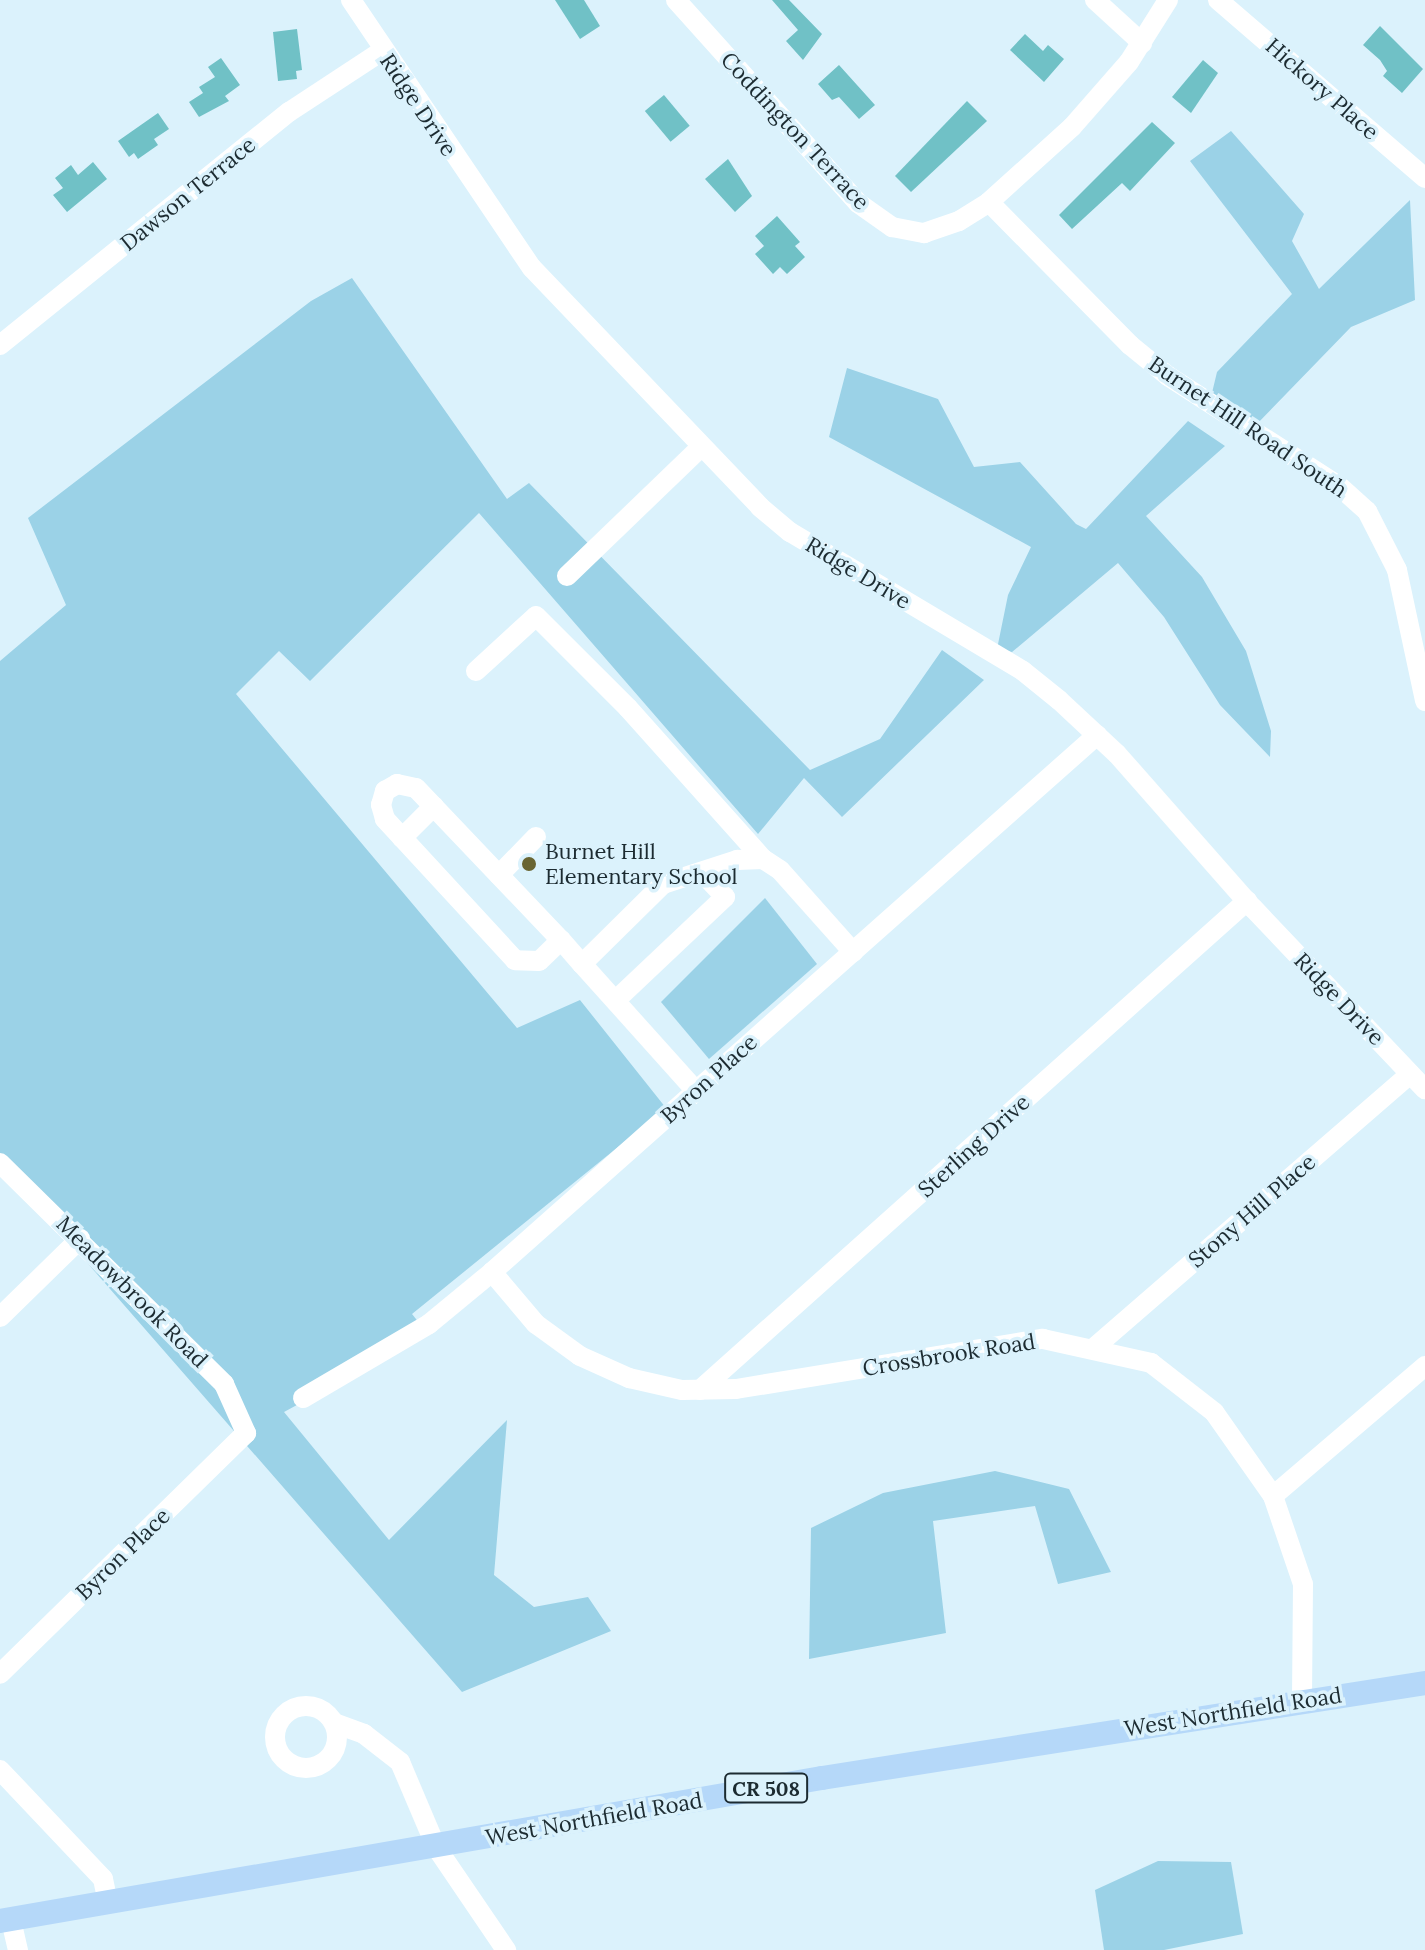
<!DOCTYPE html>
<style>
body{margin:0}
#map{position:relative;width:1425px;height:1950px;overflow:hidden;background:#dbf2fc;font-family:Lora,serif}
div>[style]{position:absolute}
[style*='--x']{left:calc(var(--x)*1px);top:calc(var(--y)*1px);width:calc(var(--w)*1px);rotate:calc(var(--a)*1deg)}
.green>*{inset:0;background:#9bd2e7}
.building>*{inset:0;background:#70c1c6;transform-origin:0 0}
.minor>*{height:20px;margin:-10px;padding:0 10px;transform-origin:10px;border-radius:10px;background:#fff}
.minor>.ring{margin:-10px;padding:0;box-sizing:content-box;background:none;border:20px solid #fff;border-radius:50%}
.major>*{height:24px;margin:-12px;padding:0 12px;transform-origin:12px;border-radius:12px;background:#b5d8f9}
.dots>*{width:22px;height:22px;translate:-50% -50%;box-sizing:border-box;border:4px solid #dbf2fc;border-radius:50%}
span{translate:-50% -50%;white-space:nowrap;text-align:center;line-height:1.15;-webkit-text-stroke:7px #dbf2fc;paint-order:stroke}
.shield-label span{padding:2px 6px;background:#dbf2fc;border:2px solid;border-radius:6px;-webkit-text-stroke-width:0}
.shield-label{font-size:20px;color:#1c2b31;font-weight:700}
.street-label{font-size:22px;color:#1c2b31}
.poi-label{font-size:22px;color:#1c2b31}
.left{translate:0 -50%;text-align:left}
</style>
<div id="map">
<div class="green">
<i style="clip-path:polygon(1231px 131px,1304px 214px,1292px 241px,1319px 289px,1410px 200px,1415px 300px,1351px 327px,1254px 427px,1211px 397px,1217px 372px,1292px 294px,1190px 161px)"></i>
<i style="clip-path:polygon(352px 278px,507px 499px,529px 483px,810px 770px,880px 739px,942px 650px,984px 680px,842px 817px,804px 778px,758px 834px,479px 513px,310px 681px,279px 651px,236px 694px,517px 1028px,580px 1000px,666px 1108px,412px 1314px,428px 1334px,284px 1412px,389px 1540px,507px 1420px,494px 1575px,534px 1607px,588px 1597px,611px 1631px,462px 1692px,0 1163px,0 661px,66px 605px,28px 518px,311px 301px)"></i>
<i style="clip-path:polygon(847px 368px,938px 399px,974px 467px,1020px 462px,1076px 524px,1086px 529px,1188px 421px,1225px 446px,1146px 516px,1202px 577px,1246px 651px,1271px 731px,1270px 757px,1220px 705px,1164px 617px,1118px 563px,1012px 652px,997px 649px,1008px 595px,1031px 547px,829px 437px)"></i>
<i style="clip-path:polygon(765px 898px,817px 964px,709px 1059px,661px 1002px)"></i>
<i style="clip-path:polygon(995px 1471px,1069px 1489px,1111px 1572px,1058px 1584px,1035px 1506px,933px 1521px,946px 1633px,809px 1659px,811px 1528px,883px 1493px)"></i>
<i style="clip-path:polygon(1158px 1861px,1231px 1862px,1243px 1934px,1164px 1950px,1104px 1950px,1095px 1890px)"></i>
</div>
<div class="building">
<i style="clip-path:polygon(555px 0,584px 0,600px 26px,580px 39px)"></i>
<i style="clip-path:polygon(772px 0,789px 0,822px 34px,803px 60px,786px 41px,798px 30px)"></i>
<i style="clip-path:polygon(1380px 26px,1423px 69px,1402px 93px,1383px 76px,1387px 71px,1380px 60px,1363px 45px)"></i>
<i style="clip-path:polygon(297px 29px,302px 70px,296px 71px,297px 79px,278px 81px,273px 32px)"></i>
<i style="clip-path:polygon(1025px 34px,1043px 51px,1048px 45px,1064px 59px,1044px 82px,1010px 50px)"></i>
<i style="clip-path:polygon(221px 58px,240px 85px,225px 96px,229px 101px,199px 117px,189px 102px,203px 93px,199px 87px,215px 77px,208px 67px)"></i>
<i style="clip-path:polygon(1203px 60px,1218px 73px,1191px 113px,1172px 97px)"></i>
<i style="clip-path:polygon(839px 65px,875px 105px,859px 119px,839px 97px,832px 100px,818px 84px)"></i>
<i style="left:664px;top:95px;width:40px;height:25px;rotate:50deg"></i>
<i style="clip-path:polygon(967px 101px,987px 121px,911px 192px,895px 176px)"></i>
<i style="clip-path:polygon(158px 113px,169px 129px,154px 139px,158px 145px,138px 159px,134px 153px,129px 157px,118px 141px)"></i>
<i style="clip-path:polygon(1152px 122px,1175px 143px,1130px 191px,1122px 183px,1072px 229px,1059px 215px)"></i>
<i style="clip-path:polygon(728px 159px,752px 196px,735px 212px,705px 179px)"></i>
<i style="clip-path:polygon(93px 162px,107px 179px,67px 212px,53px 195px,63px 188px,55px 178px,71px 165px,78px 175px)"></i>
<i style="clip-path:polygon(777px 216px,800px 242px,795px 246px,805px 257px,787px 274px,780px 267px,773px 274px,755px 254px,764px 246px,755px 236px)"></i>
</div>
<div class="minor">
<i style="--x:351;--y:0;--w:323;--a:56"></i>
<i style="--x:532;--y:268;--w:330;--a:46.3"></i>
<i style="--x:760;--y:507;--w:39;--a:40"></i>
<i style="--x:790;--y:532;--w:271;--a:30.8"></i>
<i style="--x:1023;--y:671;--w:46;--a:38.9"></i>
<i style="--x:1059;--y:700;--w:79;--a:43"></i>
<i style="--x:1117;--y:754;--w:205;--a:48.6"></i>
<i style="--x:1253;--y:908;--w:250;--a:46.5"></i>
<i style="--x:676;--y:0;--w:273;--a:48.1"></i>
<i style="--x:858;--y:203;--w:42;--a:35.2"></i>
<i style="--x:892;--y:227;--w:33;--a:11"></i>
<i style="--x:924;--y:233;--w:37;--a:-19"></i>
<i style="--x:959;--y:221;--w:36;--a:-32"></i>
<i style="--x:989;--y:202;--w:112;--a:-42.1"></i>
<i style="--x:1072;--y:127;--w:86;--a:-48.8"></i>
<i style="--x:1129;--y:62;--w:73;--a:-57.8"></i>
<i style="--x:1095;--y:0;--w:64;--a:42.5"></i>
<i style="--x:1218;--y:0;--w:273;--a:40.7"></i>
<i style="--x:989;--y:202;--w:201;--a:45.4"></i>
<i style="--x:1130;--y:345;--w:49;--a:39.2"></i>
<i style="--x:1168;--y:376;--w:203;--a:32.8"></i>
<i style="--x:1339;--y:486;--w:38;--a:42"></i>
<i style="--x:1367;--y:511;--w:66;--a:63"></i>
<i style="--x:1397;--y:570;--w:134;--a:77.9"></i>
<i style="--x:0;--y:345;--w:371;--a:-38.9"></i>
<i style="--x:289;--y:112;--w:111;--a:-33.3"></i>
<i style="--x:567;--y:576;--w:186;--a:-43.9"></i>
<i style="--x:476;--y:671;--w:81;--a:-42.5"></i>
<i style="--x:536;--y:616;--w:130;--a:45"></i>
<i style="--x:628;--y:708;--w:203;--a:48.2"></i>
<i style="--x:402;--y:838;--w:45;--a:-45"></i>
<i style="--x:499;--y:875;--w:53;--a:-45.8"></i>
<i style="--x:561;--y:940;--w:30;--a:136"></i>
<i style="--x:539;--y:961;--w:24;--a:-178"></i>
<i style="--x:515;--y:960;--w:192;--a:-132.7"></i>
<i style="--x:385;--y:819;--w:15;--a:-106"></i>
<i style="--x:381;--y:805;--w:15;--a:-74"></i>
<i style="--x:385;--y:791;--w:14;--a:-30"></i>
<i style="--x:397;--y:784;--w:19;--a:12"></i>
<i style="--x:416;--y:788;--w:210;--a:46.4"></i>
<i style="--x:561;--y:940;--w:32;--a:49"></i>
<i style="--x:616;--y:1000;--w:150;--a:-43.4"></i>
<i style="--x:725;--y:897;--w:33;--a:-133"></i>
<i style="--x:696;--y:1091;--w:171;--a:-131.9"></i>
<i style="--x:582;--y:964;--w:114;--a:-44.6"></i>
<i style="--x:663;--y:884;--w:78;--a:-18"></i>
<i style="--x:737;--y:860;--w:26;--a:-2"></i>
<i style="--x:763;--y:859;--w:20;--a:33"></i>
<i style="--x:780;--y:870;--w:110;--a:48.3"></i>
<i style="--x:0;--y:1163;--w:315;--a:44.6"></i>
<i style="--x:224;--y:1384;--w:54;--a:65.8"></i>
<i style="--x:246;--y:1433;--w:344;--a:135.6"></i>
<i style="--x:492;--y:1272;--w:68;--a:49.8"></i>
<i style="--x:536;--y:1324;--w:54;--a:36"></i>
<i style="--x:580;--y:1356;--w:54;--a:24.2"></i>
<i style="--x:629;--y:1378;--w:54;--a:12.8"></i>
<i style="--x:682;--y:1390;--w:54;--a:-1.1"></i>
<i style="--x:736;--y:1389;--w:311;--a:-9.3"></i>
<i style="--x:1043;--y:1339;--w:111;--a:12.5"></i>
<i style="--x:1151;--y:1363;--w:80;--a:37.9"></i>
<i style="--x:1214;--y:1412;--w:103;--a:54.9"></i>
<i style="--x:1273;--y:1496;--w:93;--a:71.2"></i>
<i style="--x:1303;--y:1584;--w:116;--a:90.5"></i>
<i style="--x:0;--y:1317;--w:112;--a:-44.3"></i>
<i style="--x:1095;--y:1347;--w:417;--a:-40.9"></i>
<i style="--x:700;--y:1390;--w:734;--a:-41.8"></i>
<i style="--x:303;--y:1398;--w:146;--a:-30.4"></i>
<i style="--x:429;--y:1324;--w:82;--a:-39.5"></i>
<i style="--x:492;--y:1272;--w:809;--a:-41.59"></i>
<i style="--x:1273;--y:1496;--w:200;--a:-40.5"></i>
<i class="ring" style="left:275px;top:1706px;width:42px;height:42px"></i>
<i style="--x:334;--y:1723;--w:32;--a:20"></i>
<i style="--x:364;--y:1734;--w:46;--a:37.9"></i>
<i style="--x:400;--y:1762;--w:92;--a:67"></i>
<i style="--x:436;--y:1847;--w:125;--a:55.8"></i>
<i style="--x:0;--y:1770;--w:150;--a:46.6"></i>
<i style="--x:103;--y:1879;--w:24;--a:78"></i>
<i style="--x:11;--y:1920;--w:31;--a:77"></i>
</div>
<div class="major">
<i style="--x:0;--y:1921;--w:834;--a:-9.87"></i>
<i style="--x:822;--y:1778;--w:610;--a:-8.95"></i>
</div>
<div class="dots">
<i style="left:529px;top:864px;background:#696532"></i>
</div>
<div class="shield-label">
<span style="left:766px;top:1788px">CR 508</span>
</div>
<div class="street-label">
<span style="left:1322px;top:89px;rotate:41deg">Hickory Place</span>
<span style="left:418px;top:105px;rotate:56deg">Ridge Drive</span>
<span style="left:795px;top:131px;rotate:47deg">Coddington Terrace</span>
<span style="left:188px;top:194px;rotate:-39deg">Dawson Terrace</span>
<span style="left:1248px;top:427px;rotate:34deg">Burnet Hill Road South</span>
<span style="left:858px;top:573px;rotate:31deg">Ridge Drive</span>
<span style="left:1339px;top:999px;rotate:46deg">Ridge Drive</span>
<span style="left:709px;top:1079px;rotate:-42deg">Byron Place</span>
<span style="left:974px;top:1146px;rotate:-42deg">Sterling Drive</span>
<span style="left:1252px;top:1211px;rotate:-41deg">Stony Hill Place</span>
<span style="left:132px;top:1292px;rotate:45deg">Meadowbrook Road</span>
<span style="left:949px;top:1355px;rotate:-9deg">Crossbrook Road</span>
<span style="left:123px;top:1554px;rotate:-44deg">Byron Place</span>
<span style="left:1233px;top:1712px;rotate:-9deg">West Northfield Road</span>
<span style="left:594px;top:1819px;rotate:-10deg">West Northfield Road</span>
</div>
<div class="poi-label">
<span class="left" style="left:545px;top:864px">Burnet Hill<br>Elementary School</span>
</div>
</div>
